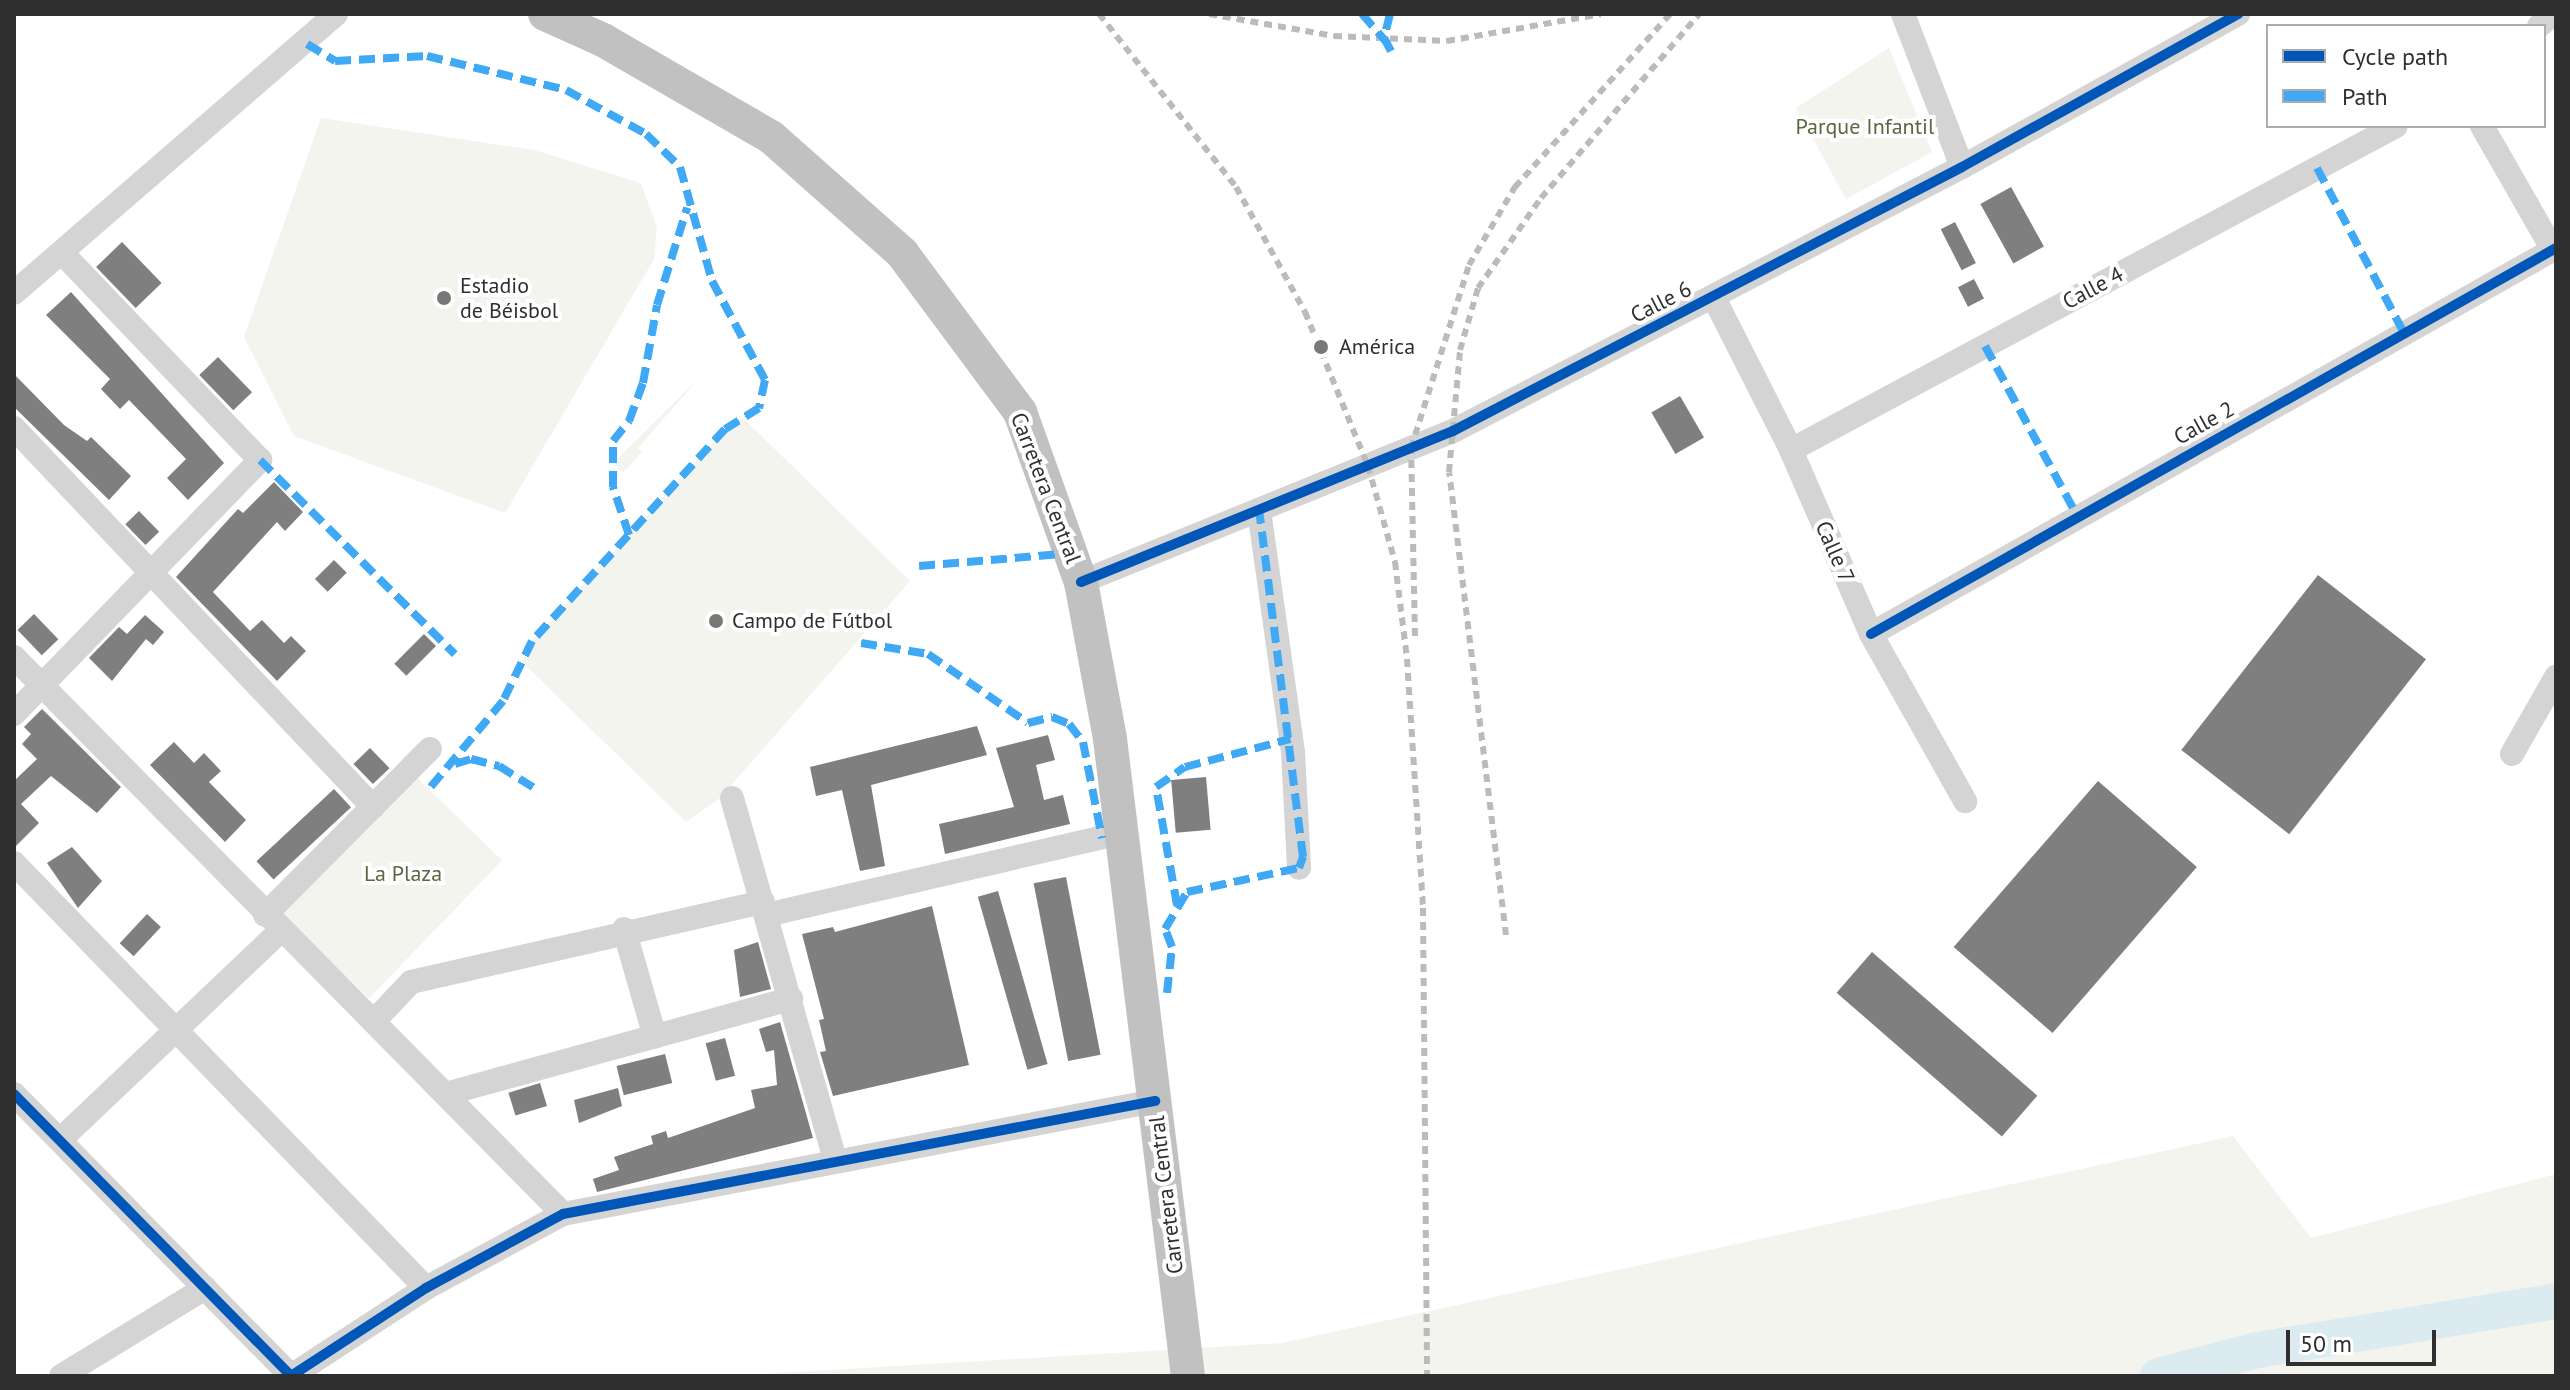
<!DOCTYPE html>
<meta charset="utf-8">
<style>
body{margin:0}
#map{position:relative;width:2570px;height:1390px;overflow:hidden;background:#fff;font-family:"PT Sans",sans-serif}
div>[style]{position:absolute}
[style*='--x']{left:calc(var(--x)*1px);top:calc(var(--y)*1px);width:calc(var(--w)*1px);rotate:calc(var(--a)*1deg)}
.green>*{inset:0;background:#f2f4ed;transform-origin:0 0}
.river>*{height:36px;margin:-18px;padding:0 18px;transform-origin:18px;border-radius:18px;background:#dbebf0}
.building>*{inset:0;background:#7f7f7f;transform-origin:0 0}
.minor>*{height:24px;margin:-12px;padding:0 12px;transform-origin:12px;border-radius:12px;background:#d4d4d4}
.highway>*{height:34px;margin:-17px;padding:0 17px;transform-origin:17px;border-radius:17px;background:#c1c1c1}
.rail>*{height:6px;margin-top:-3px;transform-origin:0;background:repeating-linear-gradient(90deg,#bbb 0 8px,transparent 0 14px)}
.quiet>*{height:8px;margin-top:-4px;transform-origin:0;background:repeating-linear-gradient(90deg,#3fa9f5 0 16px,transparent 0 24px)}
.cycleway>*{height:10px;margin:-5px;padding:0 5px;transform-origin:5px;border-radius:5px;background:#0057b8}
.dots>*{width:22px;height:22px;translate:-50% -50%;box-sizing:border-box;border:4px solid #fff;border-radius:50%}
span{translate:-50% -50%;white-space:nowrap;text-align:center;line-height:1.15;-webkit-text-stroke:8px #fff;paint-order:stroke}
.park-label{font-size:22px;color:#586840}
.poi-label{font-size:22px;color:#2f2f2f}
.left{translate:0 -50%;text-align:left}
.street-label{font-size:22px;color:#2f2f2f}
.frame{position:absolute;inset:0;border:16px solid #2f2f2f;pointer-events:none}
.legend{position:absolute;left:2266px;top:24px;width:280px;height:104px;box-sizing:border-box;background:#fff;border:2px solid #acacac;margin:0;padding:10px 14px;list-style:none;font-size:24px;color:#2f2f2f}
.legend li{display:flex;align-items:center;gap:16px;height:40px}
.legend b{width:40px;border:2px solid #acacac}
.scale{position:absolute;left:2286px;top:1330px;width:150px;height:36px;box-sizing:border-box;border:4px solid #2f2f2f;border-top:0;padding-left:10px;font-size:24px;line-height:28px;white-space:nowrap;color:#2f2f2f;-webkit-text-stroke:6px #fff;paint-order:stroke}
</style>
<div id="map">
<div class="green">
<i style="clip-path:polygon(1889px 48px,1932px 152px,1846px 199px,1796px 108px)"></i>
<i style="clip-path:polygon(321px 118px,534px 150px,641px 183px,657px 228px,654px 259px,505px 513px,294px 436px,244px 337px)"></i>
<i style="clip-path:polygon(700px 377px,638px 448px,642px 452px,623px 473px,613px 463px)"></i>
<i style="clip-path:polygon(743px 418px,910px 581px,719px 799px,686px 822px,522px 662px,532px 641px,725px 429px)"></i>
<i style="left:413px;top:774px;width:124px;height:192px;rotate:44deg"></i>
<i style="clip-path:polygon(2233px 1136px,2311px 1238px,2556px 1174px,2556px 1376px,730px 1376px,1282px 1343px)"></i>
</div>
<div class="river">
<i style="--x:2158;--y:1376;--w:103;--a:-14.6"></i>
<i style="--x:2258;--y:1350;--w:302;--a:-9.3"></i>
</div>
<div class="building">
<i style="left:2011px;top:187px;width:68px;height:35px;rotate:61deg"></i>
<i style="left:1955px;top:222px;width:46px;height:16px;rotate:63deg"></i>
<i style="left:122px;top:242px;width:57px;height:36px;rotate:46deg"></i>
<i style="left:1974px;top:279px;width:22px;height:18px;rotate:63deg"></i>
<i style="clip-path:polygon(71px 292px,224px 463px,188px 500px,167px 478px,186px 459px,129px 400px,120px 409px,101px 389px,110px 379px,46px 315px)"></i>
<i style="left:218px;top:357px;width:49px;height:26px;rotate:46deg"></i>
<i style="clip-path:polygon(14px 374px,64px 425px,87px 441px,91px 437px,131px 476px,109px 500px,14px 407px)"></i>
<i style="left:1680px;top:396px;width:48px;height:33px;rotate:60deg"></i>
<i style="clip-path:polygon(274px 482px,303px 512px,285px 531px,277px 522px,213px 592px,250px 631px,262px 620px,284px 643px,291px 636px,306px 651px,277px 681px,176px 577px,238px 509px,243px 513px)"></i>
<i style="left:139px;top:511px;width:29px;height:19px;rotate:46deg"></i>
<i style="left:334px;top:560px;width:18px;height:27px;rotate:45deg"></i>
<i style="left:2318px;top:575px;width:137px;height:222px;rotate:38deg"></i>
<i style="left:34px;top:614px;width:35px;height:23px;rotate:46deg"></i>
<i style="clip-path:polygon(145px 615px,164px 632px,153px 645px,146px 639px,112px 681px,89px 658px,119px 627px,127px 634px)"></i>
<i style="left:424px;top:634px;width:17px;height:42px;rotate:45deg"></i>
<i style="clip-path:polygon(42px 709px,121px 787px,97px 813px,51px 776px,21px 804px,39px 823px,14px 848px,14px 781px,37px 759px,22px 744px,31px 734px,24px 727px)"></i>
<i style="clip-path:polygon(977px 726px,987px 755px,871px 785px,885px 866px,860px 871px,842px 790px,816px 796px,810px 767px)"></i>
<i style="clip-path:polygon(1048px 735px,1055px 760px,1036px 765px,1044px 800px,1063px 795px,1070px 824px,945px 854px,939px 824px,1014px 807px,996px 748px)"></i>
<i style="clip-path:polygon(174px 742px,194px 763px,204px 753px,221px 771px,209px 782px,246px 820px,225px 842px,150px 765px)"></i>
<i style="left:370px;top:748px;width:28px;height:23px;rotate:46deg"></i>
<i style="left:1206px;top:777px;width:53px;height:35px;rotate:85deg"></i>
<i style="left:2098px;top:781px;width:131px;height:220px;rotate:41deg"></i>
<i style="left:334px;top:789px;width:25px;height:106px;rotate:47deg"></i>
<i style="clip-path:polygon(72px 847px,102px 881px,78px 908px,47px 863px)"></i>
<i style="left:1066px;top:877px;width:181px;height:33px;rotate:79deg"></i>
<i style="left:998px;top:891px;width:180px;height:21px;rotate:74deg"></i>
<i style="clip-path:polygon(932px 906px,969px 1065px,833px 1096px,820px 1052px,826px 1051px,819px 1020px,824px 1019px,802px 934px,833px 927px,835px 932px)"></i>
<i style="left:147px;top:914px;width:19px;height:40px;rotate:43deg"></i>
<i style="clip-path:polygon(758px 942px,771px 989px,740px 997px,734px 950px)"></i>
<i style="left:1872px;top:952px;width:219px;height:54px;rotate:41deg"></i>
<i style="clip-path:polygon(780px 1022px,813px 1138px,597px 1192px,593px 1179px,619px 1170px,614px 1157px,653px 1144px,651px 1136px,666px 1131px,668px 1138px,755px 1108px,751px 1090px,777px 1085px,774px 1050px,766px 1052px,759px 1029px)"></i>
<i style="left:725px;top:1038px;width:39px;height:20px;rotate:75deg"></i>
<i style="left:665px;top:1054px;width:30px;height:50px;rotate:76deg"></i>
<i style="left:540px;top:1083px;width:24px;height:33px;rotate:73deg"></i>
<i style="clip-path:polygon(618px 1088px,622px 1106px,579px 1123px,574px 1100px)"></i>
</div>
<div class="minor">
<i style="--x:1903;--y:14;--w:164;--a:68.9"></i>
<i style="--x:2539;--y:26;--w:18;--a:-41"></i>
<i style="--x:2482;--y:126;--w:143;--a:60.2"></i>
<i style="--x:14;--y:293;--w:426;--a:-40.9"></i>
<i style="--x:1714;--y:298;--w:170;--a:63.1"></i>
<i style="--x:1791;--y:450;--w:201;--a:66.5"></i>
<i style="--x:1871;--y:634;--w:192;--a:60.6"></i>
<i style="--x:14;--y:428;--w:522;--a:46.55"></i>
<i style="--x:1791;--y:450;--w:686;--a:-28.17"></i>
<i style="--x:1259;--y:510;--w:244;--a:82"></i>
<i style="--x:1293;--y:752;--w:116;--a:87"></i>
<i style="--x:1081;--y:582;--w:401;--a:-22.1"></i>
<i style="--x:1453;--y:431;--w:573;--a:-27.41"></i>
<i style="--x:1962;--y:167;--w:316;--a:-29"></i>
<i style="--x:1871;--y:634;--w:786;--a:-29.4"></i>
<i style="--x:14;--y:657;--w:782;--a:45.41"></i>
<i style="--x:14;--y:714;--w:354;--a:-45.9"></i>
<i style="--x:260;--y:460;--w:285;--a:-133.7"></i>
<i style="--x:2512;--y:754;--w:89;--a:-60.3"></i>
<i style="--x:732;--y:798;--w:375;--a:74.1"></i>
<i style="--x:14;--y:863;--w:592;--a:45.89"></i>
<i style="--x:265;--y:915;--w:234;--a:-45.2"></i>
<i style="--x:766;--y:915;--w:365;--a:-13"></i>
<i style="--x:624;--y:929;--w:112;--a:74"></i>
<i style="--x:375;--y:1020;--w:52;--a:-46.5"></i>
<i style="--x:411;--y:982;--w:361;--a:-12.8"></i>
<i style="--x:449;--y:1093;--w:355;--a:-15.4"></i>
<i style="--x:14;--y:1094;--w:395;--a:45.5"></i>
<i style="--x:291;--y:1376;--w:161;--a:-33.1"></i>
<i style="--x:426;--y:1288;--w:156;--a:-28.4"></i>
<i style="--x:563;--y:1214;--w:603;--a:-10.81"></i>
<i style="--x:60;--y:1140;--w:305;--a:-43.5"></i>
<i style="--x:61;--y:1376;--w:169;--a:-31.4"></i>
</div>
<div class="highway">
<i style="--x:545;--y:14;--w:64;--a:24.1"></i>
<i style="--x:603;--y:40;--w:194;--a:30"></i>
<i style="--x:771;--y:137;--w:175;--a:41.5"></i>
<i style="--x:902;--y:253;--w:198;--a:53.4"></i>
<i style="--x:1020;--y:412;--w:181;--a:70.3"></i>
<i style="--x:1081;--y:582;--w:160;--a:79.5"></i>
<i style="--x:1110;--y:739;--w:642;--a:83.02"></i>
</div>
<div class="rail">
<i style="--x:1099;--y:14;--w:221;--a:51.6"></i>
<i style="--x:1236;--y:187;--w:143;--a:61.1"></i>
<i style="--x:1305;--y:312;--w:166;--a:67.8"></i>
<i style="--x:1368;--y:466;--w:100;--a:74.3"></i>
<i style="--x:1395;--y:562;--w:98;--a:82.9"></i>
<i style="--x:1407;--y:659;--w:250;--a:86.3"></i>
<i style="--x:1423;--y:908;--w:468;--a:89.5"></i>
<i style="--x:1209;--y:14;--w:127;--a:10"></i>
<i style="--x:1334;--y:36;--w:113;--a:2.5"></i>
<i style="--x:1447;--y:41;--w:156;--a:-9.9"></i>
<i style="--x:1415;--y:636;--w:188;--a:-91.2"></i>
<i style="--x:1411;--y:448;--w:192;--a:-72.4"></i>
<i style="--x:1469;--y:265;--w:91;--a:-59.5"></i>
<i style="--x:1515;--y:187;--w:232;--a:-48.1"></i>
<i style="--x:1506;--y:935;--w:466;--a:-97"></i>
<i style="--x:1449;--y:472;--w:122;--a:-84.8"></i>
<i style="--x:1460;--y:350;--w:65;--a:-73.8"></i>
<i style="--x:1478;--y:288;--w:110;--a:-55"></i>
<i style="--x:1541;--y:198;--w:243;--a:-49.3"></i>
</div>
<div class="quiet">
<i style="--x:1362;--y:14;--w:37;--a:49"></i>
<i style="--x:1390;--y:14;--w:25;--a:104"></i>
<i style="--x:1384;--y:38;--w:15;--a:62"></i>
<i style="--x:307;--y:44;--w:33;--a:31"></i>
<i style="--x:335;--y:61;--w:92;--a:-3.1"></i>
<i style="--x:427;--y:56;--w:143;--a:13.7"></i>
<i style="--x:566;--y:90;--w:91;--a:28.8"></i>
<i style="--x:646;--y:134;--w:47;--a:44.1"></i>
<i style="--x:680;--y:167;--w:118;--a:74.3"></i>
<i style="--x:712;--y:281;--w:112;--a:61.8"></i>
<i style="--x:765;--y:380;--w:29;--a:102"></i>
<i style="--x:759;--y:408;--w:40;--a:148"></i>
<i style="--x:725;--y:429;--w:287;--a:132.3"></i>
<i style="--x:532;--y:641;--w:67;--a:115.8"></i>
<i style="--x:503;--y:701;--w:115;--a:130.1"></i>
<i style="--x:2317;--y:168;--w:187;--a:62.2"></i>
<i style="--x:1985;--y:346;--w:195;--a:61.5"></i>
<i style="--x:260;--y:460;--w:275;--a:44.9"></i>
<i style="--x:629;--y:535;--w:51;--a:-108.4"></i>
<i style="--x:613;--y:487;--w:46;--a:-90"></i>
<i style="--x:613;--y:441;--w:26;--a:-51"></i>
<i style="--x:629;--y:421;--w:40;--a:-69.8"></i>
<i style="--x:643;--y:383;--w:79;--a:-79.8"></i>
<i style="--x:657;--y:305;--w:102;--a:-72.8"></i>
<i style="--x:919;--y:566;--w:155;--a:-4.8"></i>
<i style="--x:861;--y:643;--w:68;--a:9.3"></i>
<i style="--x:928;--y:654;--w:121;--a:34.6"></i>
<i style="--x:1028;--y:723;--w:25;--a:-14"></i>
<i style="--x:1052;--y:717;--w:18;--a:22"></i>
<i style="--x:1069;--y:724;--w:23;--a:52"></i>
<i style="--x:1083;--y:742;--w:98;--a:78.8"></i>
<i style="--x:455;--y:764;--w:17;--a:-17"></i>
<i style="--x:471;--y:759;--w:29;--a:14"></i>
<i style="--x:499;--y:766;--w:47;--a:32"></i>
<i style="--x:1177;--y:905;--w:120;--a:-100.1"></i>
<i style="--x:1156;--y:787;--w:35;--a:-35"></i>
<i style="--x:1185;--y:767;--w:109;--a:-14.9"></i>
<i style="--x:1167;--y:993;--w:46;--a:-83.8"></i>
<i style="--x:1172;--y:947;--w:19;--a:-111"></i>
<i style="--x:1165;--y:929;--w:43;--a:-59.3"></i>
<i style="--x:1187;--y:892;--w:115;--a:-12.1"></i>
<i style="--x:1299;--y:868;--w:12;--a:-70"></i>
<i style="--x:1303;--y:857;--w:350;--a:-97.2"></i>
</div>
<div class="cycleway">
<i style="--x:1081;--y:582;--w:401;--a:-22.1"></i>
<i style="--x:1453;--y:431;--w:573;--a:-27.41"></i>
<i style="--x:1962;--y:167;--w:316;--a:-29"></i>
<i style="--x:1871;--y:634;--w:786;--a:-29.4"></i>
<i style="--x:14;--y:1094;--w:395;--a:45.5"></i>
<i style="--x:291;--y:1376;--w:161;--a:-33.1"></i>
<i style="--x:426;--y:1288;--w:156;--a:-28.4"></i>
<i style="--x:563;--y:1214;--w:603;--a:-10.81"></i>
</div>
<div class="dots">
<i style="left:444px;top:298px;background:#787878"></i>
<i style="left:1321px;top:347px;background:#787878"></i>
<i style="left:716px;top:621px;background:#787878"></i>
</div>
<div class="park-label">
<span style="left:1865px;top:127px">Parque Infantil</span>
<span style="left:403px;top:874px">La Plaza</span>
</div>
<div class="poi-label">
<span class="left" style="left:460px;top:298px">Estadio<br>de Béisbol</span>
<span class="left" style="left:1339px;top:347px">América</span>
<span class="left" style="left:732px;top:621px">Campo de Fútbol</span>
</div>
<div class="street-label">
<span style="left:2093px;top:288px;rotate:-28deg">Calle 4</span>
<span style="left:1661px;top:302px;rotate:-27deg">Calle 6</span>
<span style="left:2204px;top:423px;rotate:-29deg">Calle 2</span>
<span style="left:1046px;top:488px;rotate:69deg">Carretera Central</span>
<span style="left:1835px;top:552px;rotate:66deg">Calle 7</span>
<span style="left:1166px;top:1195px;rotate:-97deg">Carretera Central</span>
</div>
<div class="frame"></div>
<ul class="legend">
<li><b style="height:10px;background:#0057b8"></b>Cycle path</li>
<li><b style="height:10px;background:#3fa9f5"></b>Path</li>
</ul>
<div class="scale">50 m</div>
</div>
